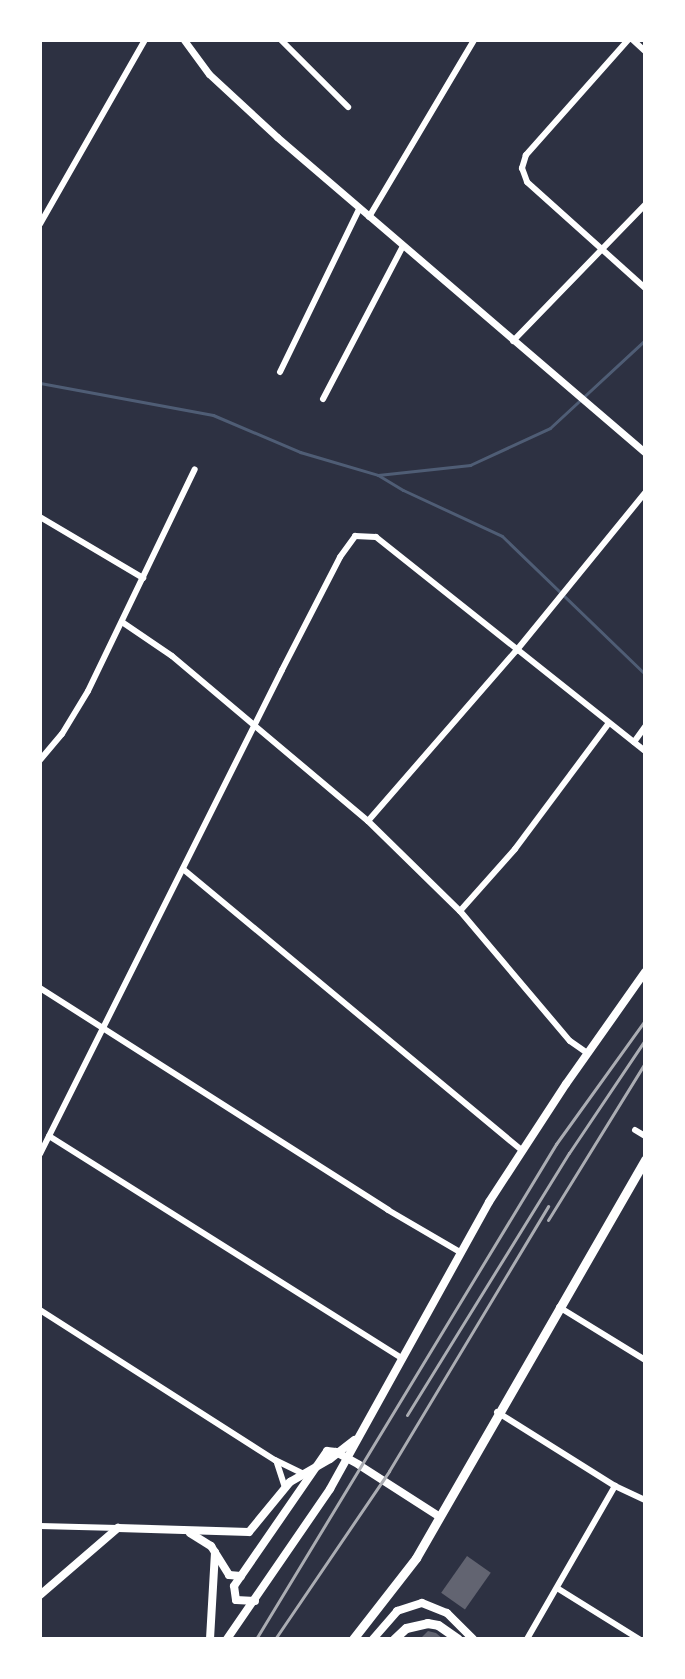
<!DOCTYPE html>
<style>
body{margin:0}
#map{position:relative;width:685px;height:1679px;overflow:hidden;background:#2d3142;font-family:"Roboto Serif",serif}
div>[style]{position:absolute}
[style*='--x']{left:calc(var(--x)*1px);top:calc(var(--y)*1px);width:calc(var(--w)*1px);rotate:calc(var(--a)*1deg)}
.stream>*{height:3px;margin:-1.5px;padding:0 1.5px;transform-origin:1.5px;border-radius:1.5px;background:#4f5d75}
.building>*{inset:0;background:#626471;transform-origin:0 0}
.minor>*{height:6px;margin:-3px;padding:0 3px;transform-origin:3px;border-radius:3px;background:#fff}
.tertiary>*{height:7px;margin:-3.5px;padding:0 3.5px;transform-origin:3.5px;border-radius:3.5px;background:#fff}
.secondary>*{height:8px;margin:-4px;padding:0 4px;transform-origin:4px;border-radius:4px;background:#fff}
.primary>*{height:9px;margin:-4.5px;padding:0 4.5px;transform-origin:4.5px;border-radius:4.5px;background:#fff}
.rail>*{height:3px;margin:-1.5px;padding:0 1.5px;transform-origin:1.5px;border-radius:1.5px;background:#abadb3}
span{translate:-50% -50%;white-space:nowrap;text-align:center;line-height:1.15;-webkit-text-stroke:6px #fff;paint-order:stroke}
.frame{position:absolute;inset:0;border:42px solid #fff;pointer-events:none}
</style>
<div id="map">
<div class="stream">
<i style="--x:40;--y:383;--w:176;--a:10.5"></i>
<i style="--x:213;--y:415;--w:95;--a:23"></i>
<i style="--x:300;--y:452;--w:81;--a:16.4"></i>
<i style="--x:378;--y:475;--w:93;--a:-6.2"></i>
<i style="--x:470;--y:465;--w:88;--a:-24.8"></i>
<i style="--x:550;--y:428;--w:129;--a:-42.8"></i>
<i style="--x:378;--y:475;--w:29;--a:31"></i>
<i style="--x:403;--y:490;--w:109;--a:24.9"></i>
<i style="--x:502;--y:536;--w:199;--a:44"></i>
</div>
<div class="building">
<i style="left:467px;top:1556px;width:29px;height:45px;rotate:35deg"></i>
<i style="clip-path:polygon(428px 1631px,436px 1633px,443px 1639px,420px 1639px)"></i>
</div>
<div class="minor">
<i style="--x:281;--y:40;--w:95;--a:45"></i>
<i style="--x:628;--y:40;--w:154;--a:131.6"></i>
<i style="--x:526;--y:155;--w:14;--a:107"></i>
<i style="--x:522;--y:168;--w:15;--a:70"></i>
<i style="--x:527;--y:182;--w:159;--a:41.9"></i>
<i style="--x:633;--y:40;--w:16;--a:43"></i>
<i style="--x:369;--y:217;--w:206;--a:-59.3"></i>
<i style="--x:40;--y:224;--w:212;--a:-60.3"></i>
<i style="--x:513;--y:341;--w:190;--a:-45.9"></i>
<i style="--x:280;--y:372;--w:181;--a:-64.1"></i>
<i style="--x:323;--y:399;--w:173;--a:-62.4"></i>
<i style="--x:40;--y:517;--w:120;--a:30.6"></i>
<i style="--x:122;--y:622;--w:60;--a:34.2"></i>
<i style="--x:172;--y:656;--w:256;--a:40.1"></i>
<i style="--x:368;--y:821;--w:129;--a:44.4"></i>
<i style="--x:460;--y:911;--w:170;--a:49.8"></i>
<i style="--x:570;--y:1041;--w:21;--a:35"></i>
<i style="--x:634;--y:742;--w:19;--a:-54"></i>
<i style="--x:40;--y:760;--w:34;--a:-50"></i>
<i style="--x:62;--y:734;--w:50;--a:-58.8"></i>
<i style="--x:88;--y:691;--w:246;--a:-64.3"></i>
<i style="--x:368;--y:821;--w:225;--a:-49"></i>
<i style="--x:516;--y:651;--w:204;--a:-50.8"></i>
<i style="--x:183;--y:869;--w:440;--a:39.7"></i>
<i style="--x:460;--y:911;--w:83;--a:-48.4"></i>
<i style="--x:515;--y:849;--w:157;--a:-53.3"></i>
<i style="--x:40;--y:988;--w:413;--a:32.5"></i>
<i style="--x:388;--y:1210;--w:83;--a:30.3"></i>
<i style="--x:635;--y:1130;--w:12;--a:31"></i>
<i style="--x:49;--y:1136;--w:417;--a:32.2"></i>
<i style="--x:40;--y:1154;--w:541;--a:-63.43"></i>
<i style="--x:282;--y:670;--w:127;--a:-62.8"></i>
<i style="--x:340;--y:557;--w:26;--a:-54"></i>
<i style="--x:355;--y:536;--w:21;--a:3"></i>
<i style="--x:376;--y:537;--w:344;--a:38.5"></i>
<i style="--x:559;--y:1307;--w:101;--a:31.6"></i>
<i style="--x:40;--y:1310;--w:279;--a:32.6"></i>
<i style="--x:275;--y:1460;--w:32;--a:26"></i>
<i style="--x:497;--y:1412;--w:139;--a:32.1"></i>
<i style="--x:615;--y:1486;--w:33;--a:25"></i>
<i style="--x:277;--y:1463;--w:25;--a:72"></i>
<i style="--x:40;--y:1526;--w:78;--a:1.5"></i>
<i style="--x:557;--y:1588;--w:97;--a:31.9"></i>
<i style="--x:527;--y:1639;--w:177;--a:-60.1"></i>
</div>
<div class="tertiary">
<i style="--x:184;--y:40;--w:42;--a:53.7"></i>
<i style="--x:209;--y:74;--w:93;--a:42.8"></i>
<i style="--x:277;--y:137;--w:484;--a:40.6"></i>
</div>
<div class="secondary">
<i style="--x:190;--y:1533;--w:25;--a:32"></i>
<i style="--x:211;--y:1546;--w:34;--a:58"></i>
<i style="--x:229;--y:1575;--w:12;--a:5"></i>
<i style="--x:40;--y:1595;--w:103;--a:-40.7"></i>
<i style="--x:118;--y:1528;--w:131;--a:1.7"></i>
<i style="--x:249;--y:1532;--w:65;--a:-50.6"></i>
<i style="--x:290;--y:1482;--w:46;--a:-29.9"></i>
<i style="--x:330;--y:1459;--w:31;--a:-38"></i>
<i style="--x:255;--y:1601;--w:19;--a:-177"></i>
<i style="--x:236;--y:1600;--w:14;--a:-98"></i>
<i style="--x:234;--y:1586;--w:164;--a:-55.4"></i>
<i style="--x:327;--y:1451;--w:9;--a:6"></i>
<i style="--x:336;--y:1452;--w:26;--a:29"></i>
<i style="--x:359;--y:1465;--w:96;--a:32.7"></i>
<i style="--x:210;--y:1639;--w:87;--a:-86.7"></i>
<i style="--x:227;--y:1639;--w:182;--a:-55.5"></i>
<i style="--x:330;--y:1489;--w:328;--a:-61"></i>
<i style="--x:489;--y:1202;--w:141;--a:-56.9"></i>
<i style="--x:566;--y:1084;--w:137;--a:-54.8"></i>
<i style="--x:373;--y:1639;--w:37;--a:-49"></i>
<i style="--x:397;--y:1611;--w:26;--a:-18"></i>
<i style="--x:422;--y:1603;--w:27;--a:22"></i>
<i style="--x:447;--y:1613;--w:37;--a:45"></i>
</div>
<div class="primary">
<i style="--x:353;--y:1639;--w:103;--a:-52.1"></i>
<i style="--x:416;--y:1558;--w:460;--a:-60.1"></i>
<i style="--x:394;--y:1639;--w:16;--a:-43"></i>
<i style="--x:406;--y:1628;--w:22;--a:-13"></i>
<i style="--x:427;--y:1623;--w:11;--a:10"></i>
<i style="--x:438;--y:1625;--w:24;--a:35"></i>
</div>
<div class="rail">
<i style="--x:548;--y:1220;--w:185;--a:-58.3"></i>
<i style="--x:407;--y:1415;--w:308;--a:-58.3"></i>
<i style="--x:569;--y:1153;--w:136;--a:-56.1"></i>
<i style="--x:256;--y:1639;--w:579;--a:-58.78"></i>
<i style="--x:556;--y:1144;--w:153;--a:-54.3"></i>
<i style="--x:275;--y:1639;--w:203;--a:-55.8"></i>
<i style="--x:389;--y:1471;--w:309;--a:-59"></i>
</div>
<div class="frame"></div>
</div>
